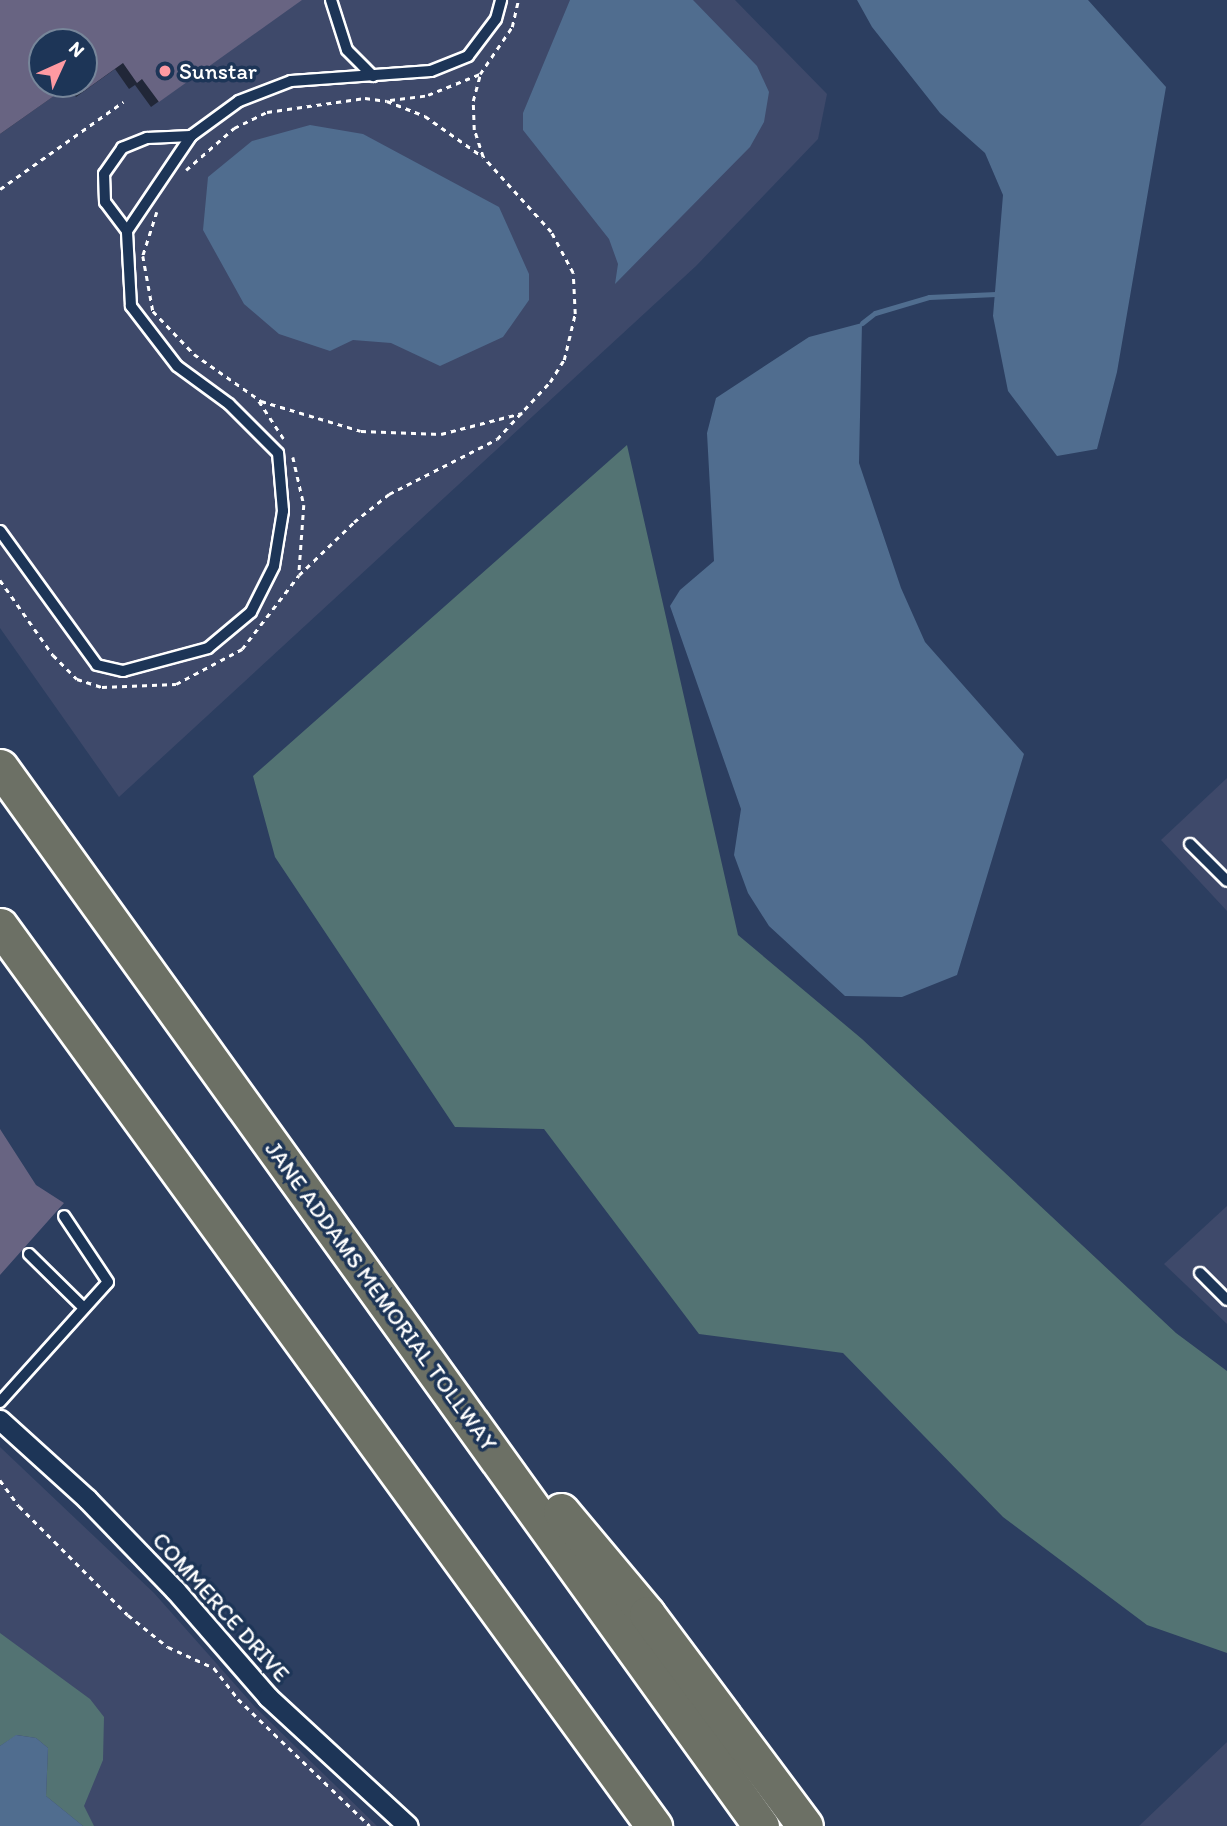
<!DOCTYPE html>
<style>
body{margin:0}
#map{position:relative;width:1227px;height:1826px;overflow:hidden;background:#2c3e60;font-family:Itim,sans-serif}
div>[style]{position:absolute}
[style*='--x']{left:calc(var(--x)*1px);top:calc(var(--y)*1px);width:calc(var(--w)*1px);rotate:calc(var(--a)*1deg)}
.built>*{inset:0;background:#3e496a}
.green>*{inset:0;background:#537373}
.water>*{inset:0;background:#506d8f}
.shadow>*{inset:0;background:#0007}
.stream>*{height:5px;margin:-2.5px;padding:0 2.5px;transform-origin:2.5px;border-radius:2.5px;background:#506d8f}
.building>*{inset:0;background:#686482}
.path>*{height:2.5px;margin-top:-1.25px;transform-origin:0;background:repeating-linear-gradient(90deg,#fff 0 5px,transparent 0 10px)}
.roads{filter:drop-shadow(2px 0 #fff) drop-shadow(-2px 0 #fff) drop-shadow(0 2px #fff) drop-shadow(0 -2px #fff)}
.service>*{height:10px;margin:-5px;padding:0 5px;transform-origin:5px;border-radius:5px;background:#1d3557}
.minor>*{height:19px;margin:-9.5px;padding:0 9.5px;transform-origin:9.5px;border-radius:9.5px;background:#1d3557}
.motorway>*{height:35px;margin:-17.5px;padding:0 17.5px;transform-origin:17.5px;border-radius:17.5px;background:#6c7065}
.dots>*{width:19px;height:19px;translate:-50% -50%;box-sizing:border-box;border:4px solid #1d3557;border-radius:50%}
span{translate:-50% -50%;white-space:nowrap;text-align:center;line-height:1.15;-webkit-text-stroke:7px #1d3557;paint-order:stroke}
.poi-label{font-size:23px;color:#fff}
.left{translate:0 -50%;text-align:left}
.street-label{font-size:23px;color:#fff}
.north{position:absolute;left:28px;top:28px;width:70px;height:70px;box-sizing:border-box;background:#1d3557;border:2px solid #77869a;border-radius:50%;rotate:45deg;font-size:19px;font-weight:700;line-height:28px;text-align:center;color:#fff}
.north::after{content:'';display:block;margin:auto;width:24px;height:32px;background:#ff9aa2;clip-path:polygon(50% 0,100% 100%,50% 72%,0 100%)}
</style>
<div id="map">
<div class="built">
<i style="clip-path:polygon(evenodd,0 0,735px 0,827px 94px,818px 139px,696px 266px,119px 797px,0 628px,0 0,42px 42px,84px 42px,84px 84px,42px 84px,42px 42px)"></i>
<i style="clip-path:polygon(1227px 778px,1227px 911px,1161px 840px)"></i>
<i style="clip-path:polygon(1227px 1206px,1227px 1324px,1164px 1264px)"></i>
<i style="clip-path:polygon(0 1447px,154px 1593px,255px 1707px,377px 1826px,0 1826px)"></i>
<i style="clip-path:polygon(1227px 1742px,1227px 1826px,1139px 1826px)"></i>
</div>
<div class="green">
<i style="clip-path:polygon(627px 445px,738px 935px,862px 1039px,1176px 1333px,1227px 1371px,1227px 1653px,1147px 1625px,1003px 1517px,843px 1353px,699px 1334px,544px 1129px,455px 1127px,275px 857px,253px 776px)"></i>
<i style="clip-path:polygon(0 1633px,90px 1699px,104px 1717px,103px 1760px,84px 1806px,94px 1826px,83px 1826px,46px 1796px,48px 1748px,36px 1738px,17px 1735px,0 1746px)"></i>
</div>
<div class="water">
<i style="clip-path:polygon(570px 0,693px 0,757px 66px,769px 92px,764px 122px,750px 147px,615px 284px,618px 264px,609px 239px,523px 130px,523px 113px)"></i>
<i style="clip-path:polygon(857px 0,1088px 0,1166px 87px,1117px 372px,1097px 449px,1057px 456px,1008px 391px,993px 316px,1003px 195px,985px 153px,940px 113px,872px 27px)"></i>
<i style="clip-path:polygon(310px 125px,363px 134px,499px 207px,529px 274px,529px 300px,503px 337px,440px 366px,391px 343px,353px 340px,330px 351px,279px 334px,244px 304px,203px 230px,208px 177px,252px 141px)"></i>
<i style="clip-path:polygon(862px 323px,859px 463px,901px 588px,925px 642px,1024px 754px,957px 975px,902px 997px,845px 996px,769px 926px,748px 893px,734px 855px,741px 809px,670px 606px,680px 590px,714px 561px,707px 433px,716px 398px,809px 337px)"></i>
<i style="clip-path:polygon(16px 1735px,36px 1738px,48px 1748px,46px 1796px,83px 1826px,0 1826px,0 1746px)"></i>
</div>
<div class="shadow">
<i style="clip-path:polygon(evenodd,0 0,298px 0,299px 1px,151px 107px,135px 85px,129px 89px,115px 69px,76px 97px,68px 86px,0 134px,0 0,42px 42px,84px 42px,84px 84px,42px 84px,42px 42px)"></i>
</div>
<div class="stream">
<i style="--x:862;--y:323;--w:16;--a:-38"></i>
<i style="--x:875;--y:313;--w:56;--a:-16.5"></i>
<i style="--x:929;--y:297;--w:67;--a:-2.6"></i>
</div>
<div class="building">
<i style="clip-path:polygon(0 0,302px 0,159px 102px,142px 79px,137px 83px,123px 63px,84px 91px,84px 42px,42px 42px,42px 84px,71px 84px,0 134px)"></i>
<i style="clip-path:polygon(0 1129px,36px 1185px,64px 1203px,0 1275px)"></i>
</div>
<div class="path">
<i style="--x:390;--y:100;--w:38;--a:-7"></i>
<i style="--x:428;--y:95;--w:56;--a:-22"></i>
<i style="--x:186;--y:170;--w:64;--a:-41.2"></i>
<i style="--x:234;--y:128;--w:37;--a:-26"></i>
<i style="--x:267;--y:112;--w:99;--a:-8.1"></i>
<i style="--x:365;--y:98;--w:22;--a:8"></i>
<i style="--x:387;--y:101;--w:41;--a:21.5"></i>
<i style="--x:425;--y:116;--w:70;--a:35.1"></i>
<i style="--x:0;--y:189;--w:151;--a:-35.3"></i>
<i style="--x:157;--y:212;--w:46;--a:107.7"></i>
<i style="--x:143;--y:256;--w:56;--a:79.7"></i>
<i style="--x:153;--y:311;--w:59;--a:46.4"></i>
<i style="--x:194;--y:354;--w:82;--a:35"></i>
<i style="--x:261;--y:401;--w:104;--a:16.7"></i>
<i style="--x:361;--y:431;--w:80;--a:2.1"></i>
<i style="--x:441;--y:434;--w:84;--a:-14.5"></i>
<i style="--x:259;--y:401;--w:45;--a:56.7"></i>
<i style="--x:293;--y:457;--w:49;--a:77.1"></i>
<i style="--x:304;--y:505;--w:70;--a:94.1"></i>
<i style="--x:0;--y:580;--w:92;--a:54.8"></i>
<i style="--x:53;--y:655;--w:34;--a:45"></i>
<i style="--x:77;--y:679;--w:26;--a:18"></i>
<i style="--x:102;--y:687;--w:74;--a:-2.3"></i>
<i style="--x:176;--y:684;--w:75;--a:-27.9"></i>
<i style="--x:242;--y:649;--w:93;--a:-52.4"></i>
<i style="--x:299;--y:575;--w:76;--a:-43.9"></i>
<i style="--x:354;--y:522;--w:45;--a:-38.7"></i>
<i style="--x:389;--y:494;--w:121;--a:-27"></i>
<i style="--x:497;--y:439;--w:78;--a:-47.1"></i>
<i style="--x:550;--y:382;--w:26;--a:-58"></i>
<i style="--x:564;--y:360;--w:47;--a:-76.6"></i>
<i style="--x:575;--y:314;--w:41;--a:-92.8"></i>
<i style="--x:573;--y:273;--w:47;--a:-118.2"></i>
<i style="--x:551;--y:232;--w:101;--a:-132.2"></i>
<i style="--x:483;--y:157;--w:28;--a:-108"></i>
<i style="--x:474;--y:130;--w:29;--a:-92"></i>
<i style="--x:473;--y:101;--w:28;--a:-75"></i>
<i style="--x:480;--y:74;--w:57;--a:-55.8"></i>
<i style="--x:512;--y:27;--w:28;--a:-77"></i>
<i style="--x:0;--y:1480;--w:32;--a:54"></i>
<i style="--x:19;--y:1506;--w:154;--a:45"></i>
<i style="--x:128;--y:1615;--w:51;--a:38.7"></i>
<i style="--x:168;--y:1647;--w:51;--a:24.5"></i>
<i style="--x:214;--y:1668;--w:39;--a:52"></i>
<i style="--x:238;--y:1699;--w:183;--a:43.9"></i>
</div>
<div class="roads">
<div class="service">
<i style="--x:331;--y:0;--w:52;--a:72.3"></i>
<i style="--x:347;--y:50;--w:37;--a:45"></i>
<i style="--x:127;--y:231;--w:36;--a:-127"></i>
<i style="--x:105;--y:202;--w:28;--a:-92"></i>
<i style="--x:104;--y:174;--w:32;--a:-55"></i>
<i style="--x:122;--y:148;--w:27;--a:-22"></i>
<i style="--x:147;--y:138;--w:44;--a:-2.6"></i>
<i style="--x:0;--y:531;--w:165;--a:54.1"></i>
<i style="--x:97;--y:665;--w:27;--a:13"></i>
<i style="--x:123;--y:671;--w:88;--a:-15.1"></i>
<i style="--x:208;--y:648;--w:56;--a:-39.9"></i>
<i style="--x:251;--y:612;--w:51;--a:-63.4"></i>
<i style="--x:274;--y:566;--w:56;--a:-80.7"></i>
<i style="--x:283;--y:511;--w:58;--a:-94.9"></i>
<i style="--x:278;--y:453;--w:69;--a:-135"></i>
<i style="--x:229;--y:404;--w:64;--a:-143.8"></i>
<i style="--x:177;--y:366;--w:76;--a:-127.5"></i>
<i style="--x:131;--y:306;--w:75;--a:-93.1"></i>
<i style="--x:127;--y:231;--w:115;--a:-56"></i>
<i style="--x:191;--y:136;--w:59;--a:-36.1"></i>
<i style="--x:239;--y:101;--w:56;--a:-21"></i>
<i style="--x:291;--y:81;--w:140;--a:-4.1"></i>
<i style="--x:431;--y:71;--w:40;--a:-22"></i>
<i style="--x:468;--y:56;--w:46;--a:-52.9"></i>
<i style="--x:496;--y:19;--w:20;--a:-75"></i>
<i style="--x:1190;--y:844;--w:52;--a:45"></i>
<i style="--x:29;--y:1254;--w:77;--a:44.5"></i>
<i style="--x:1200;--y:1273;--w:38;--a:45"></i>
<i style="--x:0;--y:1402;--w:161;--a:-48"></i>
<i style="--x:108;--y:1282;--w:79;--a:-123.7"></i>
</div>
<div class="minor">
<i style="--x:0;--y:1420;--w:118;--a:42.2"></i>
<i style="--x:87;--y:1499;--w:127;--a:46"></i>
<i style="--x:175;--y:1590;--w:142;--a:49"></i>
<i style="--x:268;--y:1697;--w:190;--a:42.7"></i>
</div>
<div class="motorway">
<i style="--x:0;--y:767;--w:1304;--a:54.3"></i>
<i style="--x:0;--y:926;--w:1113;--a:54"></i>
<i style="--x:561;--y:1511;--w:134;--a:50.1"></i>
<i style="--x:647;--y:1614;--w:264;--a:53.3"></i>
</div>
</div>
<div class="dots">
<i style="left:165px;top:71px;background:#ff9aa2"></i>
</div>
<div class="poi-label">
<span class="left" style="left:179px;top:71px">Sunstar</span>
</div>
<div class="street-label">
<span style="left:381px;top:1296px;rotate:54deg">JANE ADDAMS MEMORIAL TOLLWAY</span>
<span style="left:221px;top:1607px;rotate:48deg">COMMERCE DRIVE</span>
</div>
<div class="north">N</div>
</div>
